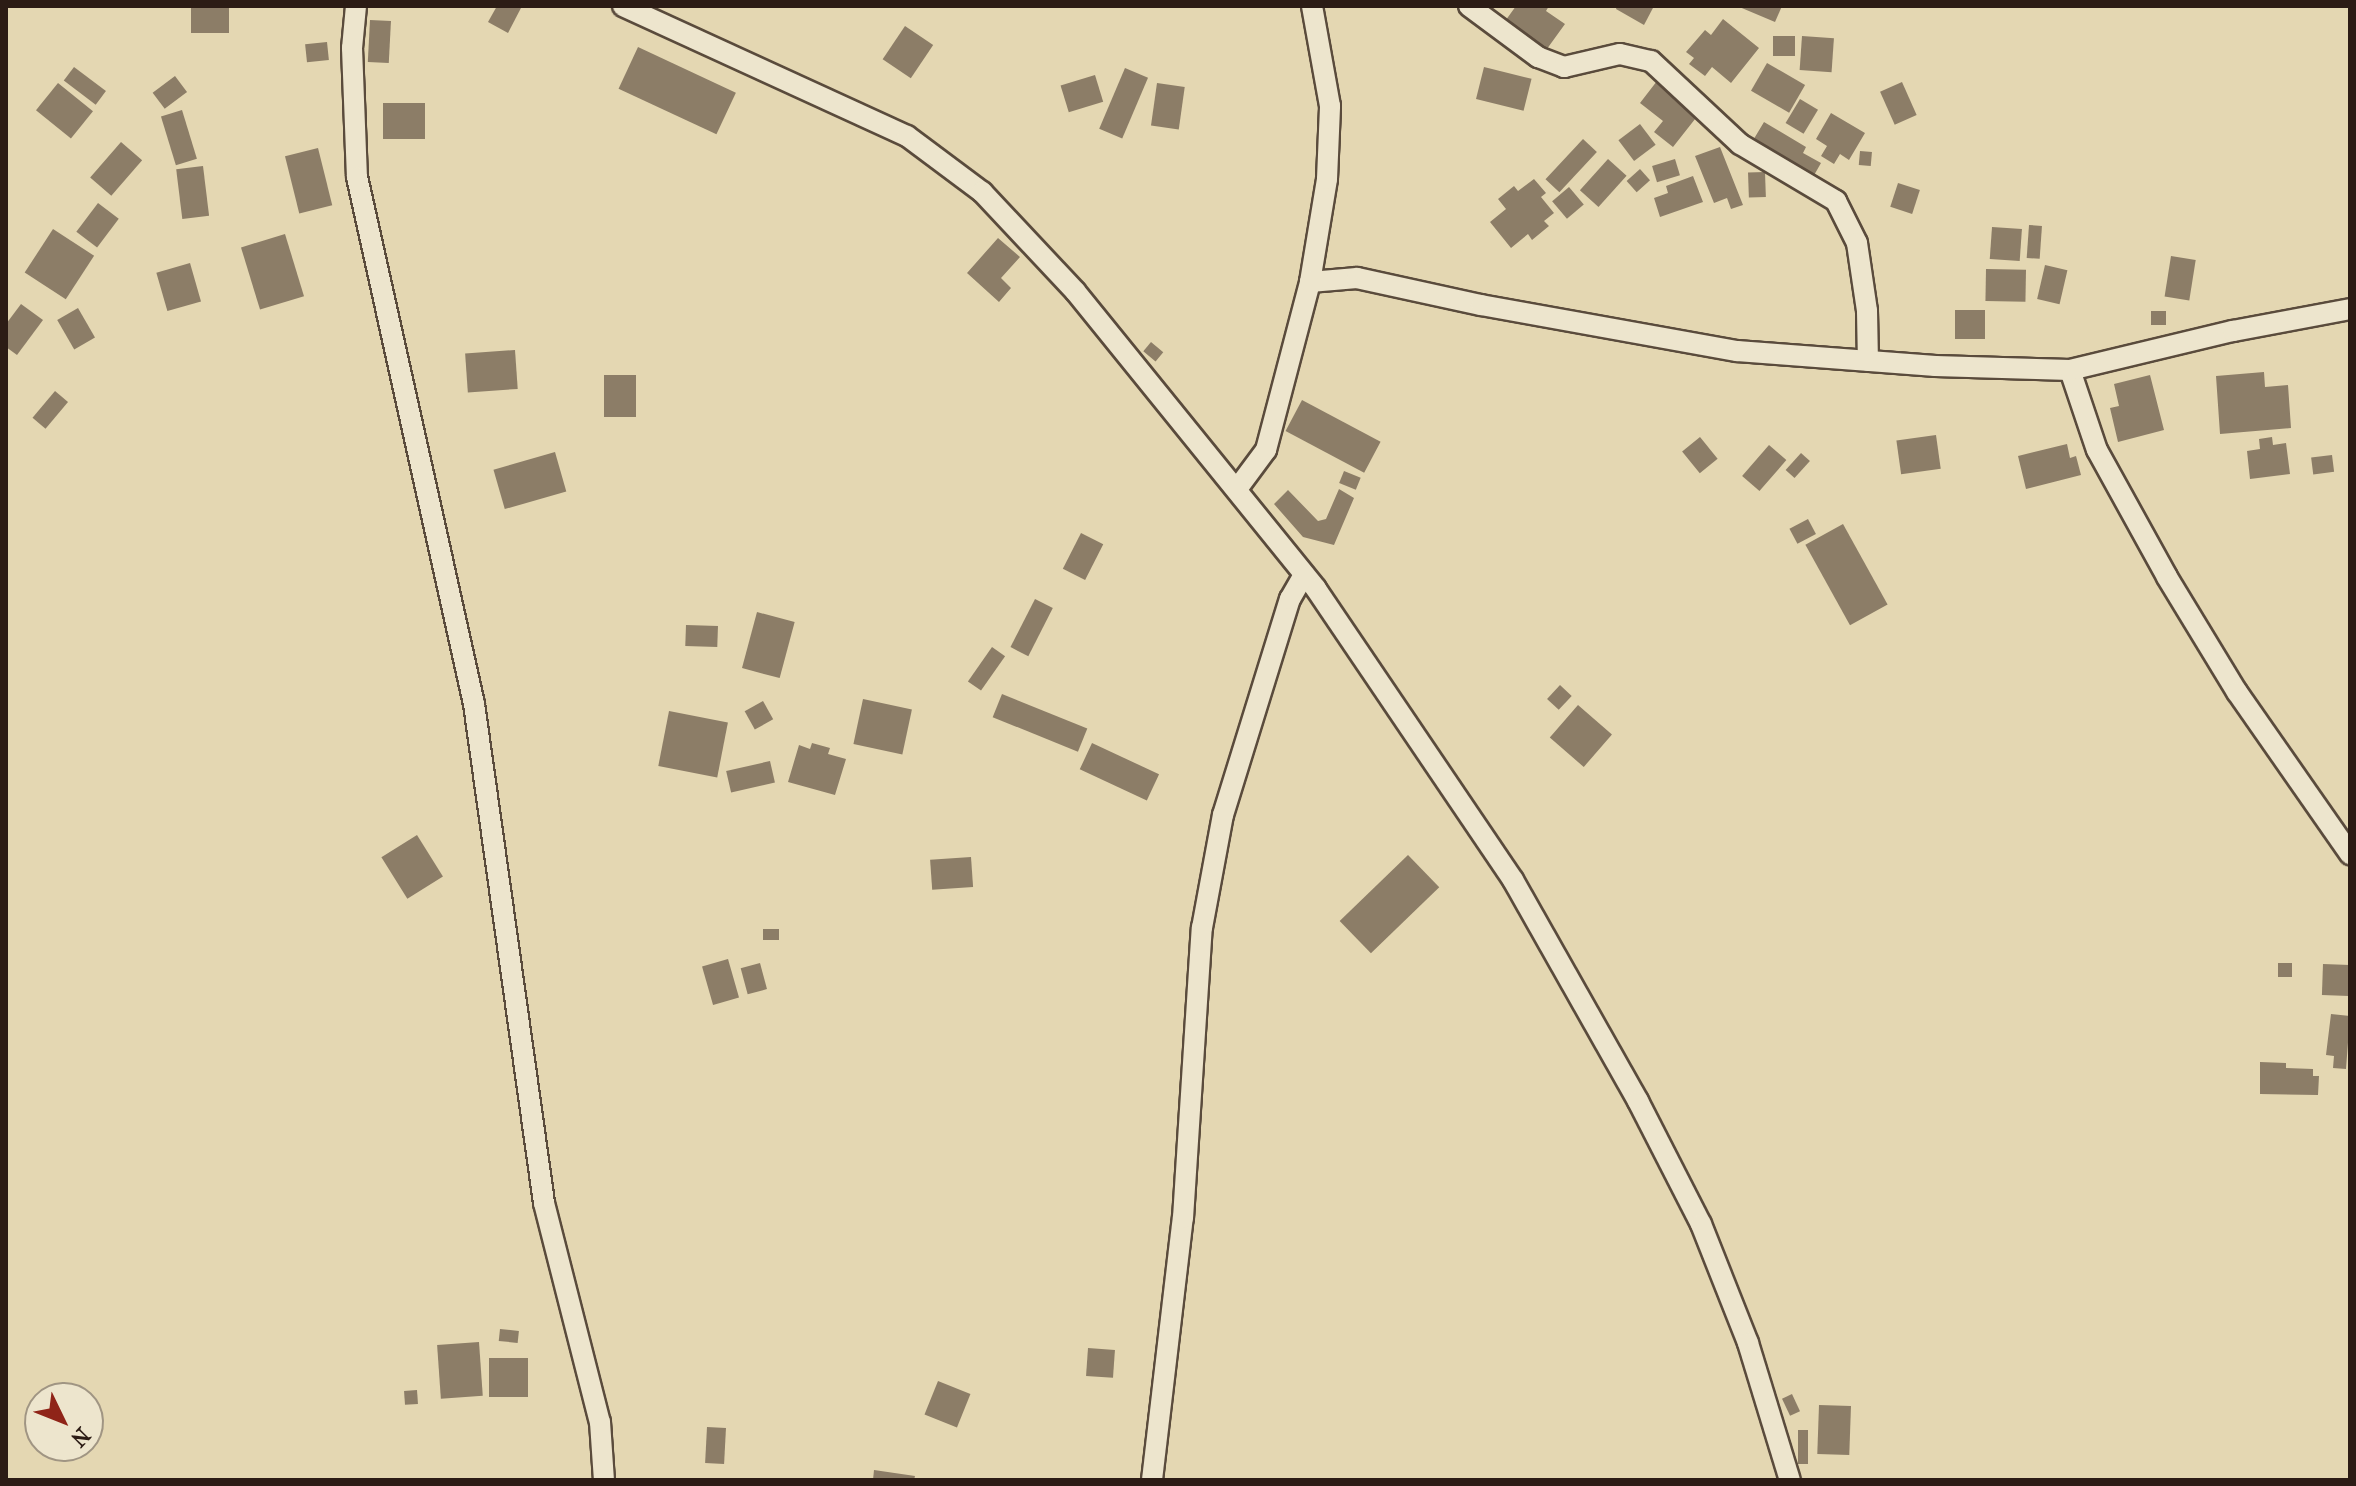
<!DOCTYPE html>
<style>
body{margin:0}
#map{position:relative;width:2356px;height:1486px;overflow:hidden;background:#e4d7b2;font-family:"IM FELL French Canon",serif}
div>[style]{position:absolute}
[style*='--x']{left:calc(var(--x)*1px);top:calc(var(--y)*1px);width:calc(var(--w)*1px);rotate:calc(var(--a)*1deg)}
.building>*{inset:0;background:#8c7d67;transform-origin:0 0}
.roads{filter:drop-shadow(2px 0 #5a4b3c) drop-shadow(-2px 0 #5a4b3c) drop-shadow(0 2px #5a4b3c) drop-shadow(0 -2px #5a4b3c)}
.minor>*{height:20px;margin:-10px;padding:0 10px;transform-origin:10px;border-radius:10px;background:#ede5cd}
span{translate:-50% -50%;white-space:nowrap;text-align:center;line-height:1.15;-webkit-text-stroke:6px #ede5cd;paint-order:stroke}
.frame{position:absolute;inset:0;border:8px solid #2c1c15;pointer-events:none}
.north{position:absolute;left:24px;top:1382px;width:80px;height:80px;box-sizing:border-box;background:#ede5cd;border:2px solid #a09583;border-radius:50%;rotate:133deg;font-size:22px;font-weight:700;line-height:32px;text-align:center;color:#2c1c15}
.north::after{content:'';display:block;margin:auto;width:28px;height:36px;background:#8f2418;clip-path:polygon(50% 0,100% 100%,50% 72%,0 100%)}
</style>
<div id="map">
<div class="building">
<i style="left:191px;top:6px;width:38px;height:27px"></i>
<i style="clip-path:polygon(497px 6px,522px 6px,508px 33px,488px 22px)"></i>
<i style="clip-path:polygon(1516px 6px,1549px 6px,1546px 11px,1565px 24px,1544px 53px,1503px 24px)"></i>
<i style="clip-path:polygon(1617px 6px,1654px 6px,1644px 25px,1616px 9px)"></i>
<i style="clip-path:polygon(1737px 6px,1782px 6px,1775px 22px)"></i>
<i style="clip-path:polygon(1723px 19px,1759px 48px,1731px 83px,1712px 67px,1705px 76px,1689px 64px,1694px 58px,1686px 52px,1705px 30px,1711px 35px)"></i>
<i style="left:370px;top:20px;width:21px;height:42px;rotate:3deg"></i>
<i style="left:905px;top:26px;width:34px;height:40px;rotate:34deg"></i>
<i style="left:1773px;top:36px;width:22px;height:20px"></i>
<i style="left:1802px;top:36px;width:32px;height:34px;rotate:4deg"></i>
<i style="left:327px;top:42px;width:18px;height:22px;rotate:84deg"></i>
<i style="left:638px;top:47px;width:108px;height:46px;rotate:25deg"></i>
<i style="left:1767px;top:63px;width:44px;height:32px;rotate:30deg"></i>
<i style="left:74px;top:67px;width:40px;height:17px;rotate:37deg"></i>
<i style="left:1484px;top:67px;width:49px;height:33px;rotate:14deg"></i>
<i style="left:1125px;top:68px;width:25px;height:66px;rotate:23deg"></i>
<i style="left:1095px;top:75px;width:28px;height:36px;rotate:73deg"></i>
<i style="left:175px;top:76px;width:20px;height:28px;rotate:53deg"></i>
<i style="clip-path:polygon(1657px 81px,1699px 114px,1673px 147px,1654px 132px,1663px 121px,1640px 103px)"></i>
<i style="left:1902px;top:82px;width:36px;height:24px;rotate:66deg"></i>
<i style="left:58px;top:83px;width:45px;height:35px;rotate:39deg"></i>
<i style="left:1157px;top:83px;width:28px;height:43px;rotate:8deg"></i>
<i style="left:1800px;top:99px;width:21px;height:28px;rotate:31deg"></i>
<i style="left:383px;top:103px;width:42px;height:36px"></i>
<i style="left:182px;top:110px;width:51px;height:22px;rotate:73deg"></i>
<i style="clip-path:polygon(1831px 113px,1865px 133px,1849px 160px,1840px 154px,1834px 164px,1821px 156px,1827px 146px,1816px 139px)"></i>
<i style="clip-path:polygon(1764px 122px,1806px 147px,1803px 153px,1821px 163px,1813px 177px,1752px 142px)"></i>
<i style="left:1640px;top:124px;width:26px;height:27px;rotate:53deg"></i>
<i style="left:1583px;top:139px;width:19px;height:55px;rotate:43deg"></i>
<i style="left:121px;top:142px;width:28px;height:47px;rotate:41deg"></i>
<i style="clip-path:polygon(1720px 147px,1743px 205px,1731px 209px,1727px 198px,1714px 203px,1695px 156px)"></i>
<i style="left:318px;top:148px;width:59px;height:34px;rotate:76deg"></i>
<i style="left:1860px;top:151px;width:12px;height:14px;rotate:5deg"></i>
<i style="left:1608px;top:159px;width:25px;height:42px;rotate:42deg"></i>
<i style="left:1675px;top:159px;width:17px;height:24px;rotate:73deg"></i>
<i style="left:203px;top:166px;width:50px;height:27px;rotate:83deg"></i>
<i style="left:1640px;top:169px;width:15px;height:18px;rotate:48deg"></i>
<i style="left:1765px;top:172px;width:25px;height:17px;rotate:88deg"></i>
<i style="clip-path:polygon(1693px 176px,1703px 202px,1660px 217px,1654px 198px,1668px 193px,1666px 186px)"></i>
<i style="clip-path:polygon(1534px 179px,1546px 193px,1541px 197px,1554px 213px,1544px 221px,1549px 226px,1532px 240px,1528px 234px,1511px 248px,1490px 222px,1506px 209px,1498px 199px,1514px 186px,1518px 191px)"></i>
<i style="left:1898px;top:183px;width:23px;height:25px;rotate:18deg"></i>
<i style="left:1569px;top:187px;width:23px;height:22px;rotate:50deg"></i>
<i style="left:98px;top:203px;width:26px;height:36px;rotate:37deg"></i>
<i style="left:2029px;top:225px;width:13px;height:33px;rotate:4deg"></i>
<i style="left:1992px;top:227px;width:30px;height:32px;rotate:4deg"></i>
<i style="left:53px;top:229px;width:49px;height:52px;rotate:33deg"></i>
<i style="left:285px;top:234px;width:65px;height:46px;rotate:73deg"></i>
<i style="clip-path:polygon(998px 238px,1020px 257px,1001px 278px,1011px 288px,999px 302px,967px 273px)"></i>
<i style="left:2171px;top:256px;width:25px;height:41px;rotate:9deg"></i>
<i style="left:190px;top:263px;width:40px;height:35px;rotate:74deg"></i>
<i style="left:2045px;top:265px;width:23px;height:35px;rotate:13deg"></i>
<i style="left:1986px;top:269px;width:40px;height:32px;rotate:1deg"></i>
<i style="clip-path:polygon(21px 304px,43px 320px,17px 355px,6px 347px,6px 324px)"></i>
<i style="left:78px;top:308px;width:34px;height:24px;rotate:60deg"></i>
<i style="left:1955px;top:310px;width:30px;height:29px"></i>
<i style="left:2151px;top:311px;width:15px;height:14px"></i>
<i style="left:1151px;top:342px;width:16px;height:12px;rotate:40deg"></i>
<i style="left:515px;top:350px;width:39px;height:50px;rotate:86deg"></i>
<i style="clip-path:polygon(2264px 372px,2265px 387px,2288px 385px,2291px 428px,2220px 434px,2216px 376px)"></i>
<i style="left:604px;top:375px;width:32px;height:42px"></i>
<i style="clip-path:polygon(2150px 375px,2164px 430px,2118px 442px,2110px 408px,2119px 406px,2114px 384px)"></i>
<i style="left:55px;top:391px;width:17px;height:35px;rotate:40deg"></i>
<i style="left:1302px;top:400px;width:89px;height:35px;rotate:28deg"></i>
<i style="left:1936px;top:435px;width:34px;height:40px;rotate:82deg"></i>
<i style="left:1700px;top:437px;width:28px;height:23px;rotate:51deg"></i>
<i style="clip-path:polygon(2272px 437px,2273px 445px,2286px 443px,2290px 474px,2250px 479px,2247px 451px,2260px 449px,2259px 439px)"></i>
<i style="clip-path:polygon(2067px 444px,2070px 458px,2076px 456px,2081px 475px,2026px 489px,2018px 456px)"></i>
<i style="left:1769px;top:445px;width:23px;height:41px;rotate:41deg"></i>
<i style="left:555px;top:452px;width:41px;height:64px;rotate:74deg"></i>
<i style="left:1801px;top:453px;width:12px;height:23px;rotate:42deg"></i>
<i style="left:2332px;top:455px;width:17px;height:21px;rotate:83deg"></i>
<i style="left:1344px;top:471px;width:18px;height:13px;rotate:22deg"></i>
<i style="clip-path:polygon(1339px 489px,1354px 498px,1334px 545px,1303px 537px,1274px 504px,1288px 490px,1318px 521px,1326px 519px)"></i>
<i style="left:1808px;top:519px;width:17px;height:21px;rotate:62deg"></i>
<i style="left:1843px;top:524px;width:92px;height:43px;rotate:61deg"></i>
<i style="left:1081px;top:533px;width:25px;height:40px;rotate:27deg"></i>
<i style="left:1035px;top:599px;width:20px;height:54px;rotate:27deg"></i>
<i style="left:757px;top:612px;width:39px;height:58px;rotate:15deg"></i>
<i style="left:686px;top:625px;width:32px;height:21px;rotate:2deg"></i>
<i style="left:992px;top:647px;width:16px;height:42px;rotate:35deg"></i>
<i style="left:1560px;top:685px;width:16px;height:19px;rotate:43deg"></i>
<i style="left:1002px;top:694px;width:92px;height:25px;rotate:22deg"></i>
<i style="left:863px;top:699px;width:50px;height:46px;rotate:12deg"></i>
<i style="left:763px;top:701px;width:21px;height:21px;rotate:61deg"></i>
<i style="left:1578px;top:705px;width:45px;height:43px;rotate:41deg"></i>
<i style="left:669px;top:711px;width:60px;height:56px;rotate:11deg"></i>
<i style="clip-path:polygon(812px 743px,830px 748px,828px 754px,846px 759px,835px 795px,788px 782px,799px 745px,810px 749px)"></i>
<i style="left:1092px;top:743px;width:74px;height:29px;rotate:25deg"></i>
<i style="left:770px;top:761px;width:22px;height:45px;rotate:77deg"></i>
<i style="left:417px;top:835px;width:49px;height:42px;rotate:58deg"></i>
<i style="left:1408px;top:855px;width:45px;height:95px;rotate:46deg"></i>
<i style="left:971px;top:857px;width:30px;height:41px;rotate:86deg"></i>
<i style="left:763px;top:929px;width:16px;height:11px"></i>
<i style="left:728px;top:959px;width:40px;height:27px;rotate:74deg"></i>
<i style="left:760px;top:963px;width:27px;height:20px;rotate:75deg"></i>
<i style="left:2278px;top:963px;width:14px;height:14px"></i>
<i style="left:2323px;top:964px;width:27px;height:31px;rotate:2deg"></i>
<i style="clip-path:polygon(2331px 1014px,2350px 1016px,2346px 1069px,2333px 1068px,2334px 1056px,2326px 1055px)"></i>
<i style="clip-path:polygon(2260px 1062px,2286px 1063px,2286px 1068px,2313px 1069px,2313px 1076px,2319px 1076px,2318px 1095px,2260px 1094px)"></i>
<i style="left:500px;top:1329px;width:19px;height:12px;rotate:6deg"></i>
<i style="left:479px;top:1342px;width:54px;height:42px;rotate:86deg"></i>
<i style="left:1088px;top:1348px;width:27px;height:28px;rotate:4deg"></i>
<i style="left:489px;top:1358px;width:39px;height:39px"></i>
<i style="left:938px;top:1381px;width:35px;height:36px;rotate:22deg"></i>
<i style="left:417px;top:1390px;width:14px;height:13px;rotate:86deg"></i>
<i style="left:1792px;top:1394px;width:19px;height:11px;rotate:65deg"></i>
<i style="left:1819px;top:1405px;width:32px;height:49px;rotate:2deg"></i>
<i style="left:707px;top:1427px;width:19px;height:36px;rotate:3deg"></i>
<i style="left:1798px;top:1430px;width:10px;height:34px"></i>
<i style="clip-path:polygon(874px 1470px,915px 1476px,914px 1480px,873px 1480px)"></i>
</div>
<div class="roads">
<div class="minor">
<i style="--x:356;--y:6;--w:42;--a:95.4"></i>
<i style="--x:352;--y:48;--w:129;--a:87.8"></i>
<i style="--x:357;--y:177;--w:540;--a:77.48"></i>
<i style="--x:474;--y:704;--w:504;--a:82.01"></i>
<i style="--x:544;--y:1203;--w:226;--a:75.7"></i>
<i style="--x:600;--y:1422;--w:58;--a:86.1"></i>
<i style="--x:623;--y:6;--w:312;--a:24.6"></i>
<i style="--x:907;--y:136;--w:94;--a:36.7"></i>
<i style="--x:982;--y:192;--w:136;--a:46.8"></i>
<i style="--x:1075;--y:291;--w:383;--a:51"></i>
<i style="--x:1316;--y:589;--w:351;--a:55.9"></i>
<i style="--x:1513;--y:880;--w:254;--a:60.5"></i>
<i style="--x:1638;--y:1101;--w:138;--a:62.9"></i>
<i style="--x:1701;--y:1224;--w:128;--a:68.4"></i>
<i style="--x:1748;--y:1343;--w:143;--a:73"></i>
<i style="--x:1469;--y:6;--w:86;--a:36.5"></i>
<i style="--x:1538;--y:57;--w:28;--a:21"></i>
<i style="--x:1564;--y:67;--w:57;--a:-13.1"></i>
<i style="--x:1620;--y:54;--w:32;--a:13"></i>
<i style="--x:1651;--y:61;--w:122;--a:43"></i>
<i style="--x:1740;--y:144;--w:112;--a:30.7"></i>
<i style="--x:1836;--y:201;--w:47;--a:63.4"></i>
<i style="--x:1857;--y:243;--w:69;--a:81.6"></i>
<i style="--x:1867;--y:311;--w:50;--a:88.9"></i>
<i style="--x:1310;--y:282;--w:104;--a:-80.6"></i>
<i style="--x:1327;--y:179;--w:73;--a:-87.6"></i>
<i style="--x:1330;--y:106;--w:102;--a:-100.2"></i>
<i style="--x:2070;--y:370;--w:84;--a:71.4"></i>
<i style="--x:2097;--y:450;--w:145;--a:61.1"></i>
<i style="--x:2167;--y:577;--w:135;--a:58.7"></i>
<i style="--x:2237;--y:692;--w:198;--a:55.1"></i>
<i style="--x:1237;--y:489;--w:49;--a:-53.4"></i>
<i style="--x:1266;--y:450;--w:174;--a:-75.3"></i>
<i style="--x:1310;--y:282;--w:47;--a:-4.9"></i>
<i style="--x:1357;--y:278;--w:127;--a:12.3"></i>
<i style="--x:1481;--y:305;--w:260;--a:10.2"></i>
<i style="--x:1737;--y:351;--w:199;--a:4.3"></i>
<i style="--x:1935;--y:366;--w:135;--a:1.7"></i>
<i style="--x:2070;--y:370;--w:168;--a:-13.5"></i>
<i style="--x:2233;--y:331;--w:119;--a:-10.6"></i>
<i style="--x:1152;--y:1480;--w:264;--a:-83.3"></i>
<i style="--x:1183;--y:1218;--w:291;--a:-86.3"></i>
<i style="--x:1202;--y:928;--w:115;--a:-79.5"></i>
<i style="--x:1223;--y:815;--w:226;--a:-72.8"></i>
<i style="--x:1290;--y:599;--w:28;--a:-60"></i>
</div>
</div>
<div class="frame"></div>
<div class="north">N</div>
</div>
